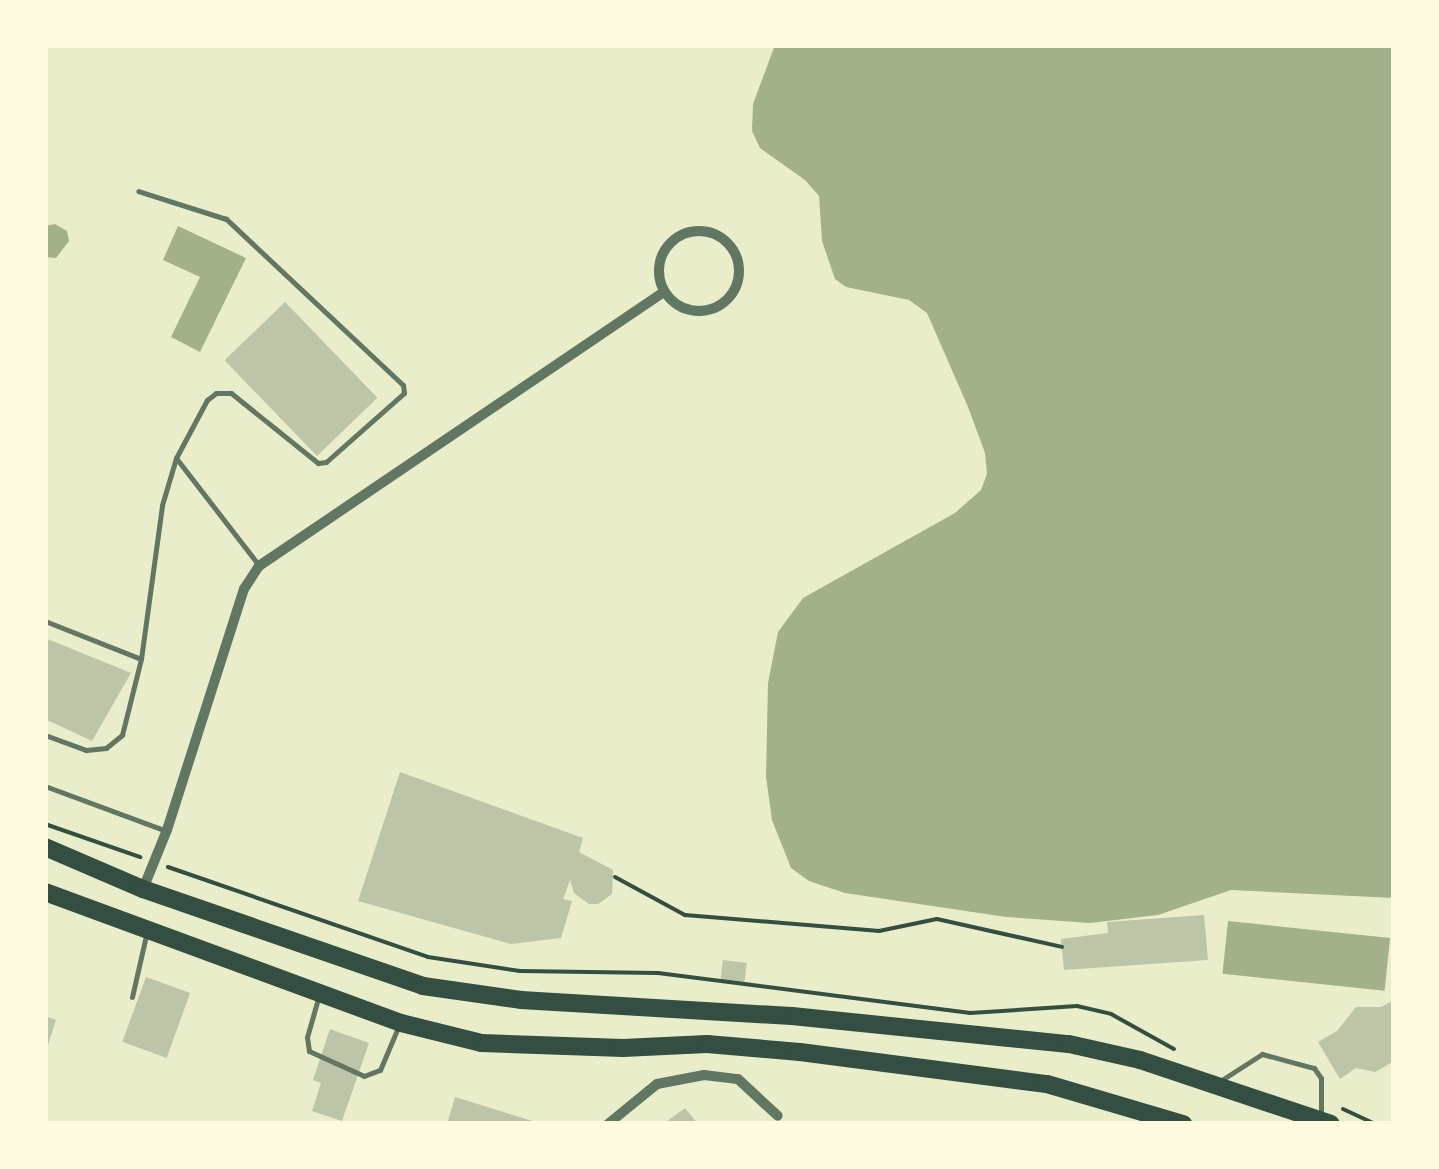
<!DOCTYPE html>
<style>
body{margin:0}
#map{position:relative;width:1439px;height:1169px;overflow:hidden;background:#e9edc9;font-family:"Sofia Sans Condensed",sans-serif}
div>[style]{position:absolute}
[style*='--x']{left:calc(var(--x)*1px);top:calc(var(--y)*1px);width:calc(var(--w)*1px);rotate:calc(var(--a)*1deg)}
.water>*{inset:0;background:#a3b18a;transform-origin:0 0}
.building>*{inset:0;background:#bcc5a7;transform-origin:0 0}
.path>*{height:4px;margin:-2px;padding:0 2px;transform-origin:2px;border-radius:2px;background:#344e41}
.service>*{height:5px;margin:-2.5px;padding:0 2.5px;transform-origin:2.5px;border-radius:2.5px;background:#617663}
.minor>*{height:10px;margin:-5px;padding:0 5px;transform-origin:5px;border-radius:5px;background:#617663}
.minor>.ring{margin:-5px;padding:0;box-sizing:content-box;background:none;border:10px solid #617663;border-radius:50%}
.primary>*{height:18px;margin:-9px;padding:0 9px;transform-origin:9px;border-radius:9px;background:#344e41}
span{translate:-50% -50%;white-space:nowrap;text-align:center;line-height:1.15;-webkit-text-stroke:9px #fefae0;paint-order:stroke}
.frame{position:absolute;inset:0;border:48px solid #fefae0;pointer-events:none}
</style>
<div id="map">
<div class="water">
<i style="clip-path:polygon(775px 45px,1394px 45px,1394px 898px,1231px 890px,1158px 915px,1090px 923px,1006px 917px,845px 893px,809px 881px,791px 868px,772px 820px,766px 777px,768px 683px,778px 632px,803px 598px,955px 513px,981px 490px,987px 474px,985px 453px,968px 407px,927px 313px,909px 300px,846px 287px,835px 279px,822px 241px,819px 196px,805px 180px,760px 148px,752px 131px,753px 104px)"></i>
<i style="clip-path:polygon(55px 224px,67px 231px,69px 241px,56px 258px,45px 257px,45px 226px)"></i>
<i style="clip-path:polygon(178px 226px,246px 258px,200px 352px,171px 337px,200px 277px,163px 260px)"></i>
<i style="left:1228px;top:921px;width:163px;height:53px;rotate:6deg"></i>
</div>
<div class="building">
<i style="left:285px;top:302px;width:133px;height:84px;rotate:46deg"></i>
<i style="clip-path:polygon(45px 638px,131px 673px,92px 741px,45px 719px)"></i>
<i style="clip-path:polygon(400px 772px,583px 838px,579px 852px,613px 870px,612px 894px,598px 904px,589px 904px,574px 893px,570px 880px,563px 899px,572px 901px,561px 938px,511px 944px,358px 901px)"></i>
<i style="clip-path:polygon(1204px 915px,1208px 960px,1064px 970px,1061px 939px,1108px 933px,1107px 922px)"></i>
<i style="left:723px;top:960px;width:24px;height:22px;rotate:7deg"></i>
<i style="left:146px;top:977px;width:47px;height:69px;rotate:20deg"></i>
<i style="clip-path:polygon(1394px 1000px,1394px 1061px,1375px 1072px,1356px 1068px,1340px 1079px,1318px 1042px,1337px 1031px,1356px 1007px,1381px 1007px)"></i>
<i style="clip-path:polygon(45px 1016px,56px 1020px,46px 1051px,45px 1051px)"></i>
<i style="clip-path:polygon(330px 1029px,369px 1043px,342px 1121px,312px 1111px,321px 1083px,313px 1080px)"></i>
<i style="clip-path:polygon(455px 1097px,539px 1123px,539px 1124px,447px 1124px)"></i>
<i style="clip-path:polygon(685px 1108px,698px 1124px,663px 1124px)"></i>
</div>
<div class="path">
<i style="--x:45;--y:824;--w:101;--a:19.2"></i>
<i style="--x:168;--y:867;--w:275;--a:19.1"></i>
<i style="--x:428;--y:957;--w:93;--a:8.7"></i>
<i style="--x:520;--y:971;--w:138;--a:0.8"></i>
<i style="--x:658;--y:973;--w:315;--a:7.3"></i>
<i style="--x:970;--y:1013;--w:107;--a:-3.7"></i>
<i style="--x:1077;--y:1006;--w:35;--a:13"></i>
<i style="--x:1111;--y:1014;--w:72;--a:29.1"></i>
<i style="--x:615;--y:877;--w:80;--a:28.5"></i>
<i style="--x:685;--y:915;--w:195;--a:4.7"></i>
<i style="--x:879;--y:931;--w:59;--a:-11.7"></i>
<i style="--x:937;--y:919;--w:128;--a:12.6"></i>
<i style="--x:1343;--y:1109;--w:35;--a:25"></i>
</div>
<div class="service">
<i style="--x:176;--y:458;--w:134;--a:52.3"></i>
<i style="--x:45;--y:621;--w:103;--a:21.6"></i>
<i style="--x:45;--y:735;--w:44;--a:20.1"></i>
<i style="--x:86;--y:750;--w:20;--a:-6"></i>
<i style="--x:106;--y:748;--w:21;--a:-39"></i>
<i style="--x:122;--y:735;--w:78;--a:-76"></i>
<i style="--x:141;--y:659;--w:155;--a:-82.2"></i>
<i style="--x:162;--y:505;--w:49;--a:-73.4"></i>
<i style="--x:176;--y:458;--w:66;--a:-61.9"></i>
<i style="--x:207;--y:400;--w:11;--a:-38"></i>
<i style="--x:216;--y:393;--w:15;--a:0"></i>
<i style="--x:231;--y:393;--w:112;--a:38.8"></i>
<i style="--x:318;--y:463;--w:8;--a:-7"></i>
<i style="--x:326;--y:462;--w:104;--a:-41.5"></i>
<i style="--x:404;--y:393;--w:8;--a:-97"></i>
<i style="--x:403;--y:385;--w:243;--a:-136.8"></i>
<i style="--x:226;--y:219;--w:92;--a:-162.3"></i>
<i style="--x:45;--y:786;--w:127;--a:20.3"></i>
<i style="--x:319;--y:995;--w:44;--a:105.9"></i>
<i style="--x:307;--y:1037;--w:14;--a:82"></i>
<i style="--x:309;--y:1051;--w:60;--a:24.4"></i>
<i style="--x:364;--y:1076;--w:17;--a:-21"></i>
<i style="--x:380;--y:1070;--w:49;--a:-67.1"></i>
<i style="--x:132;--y:997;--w:68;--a:-77.2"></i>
<i style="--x:1220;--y:1081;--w:50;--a:-32.7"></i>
<i style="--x:1262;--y:1054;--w:54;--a:15.1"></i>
<i style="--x:1314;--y:1068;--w:12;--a:55"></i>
<i style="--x:1321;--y:1078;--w:37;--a:90"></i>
</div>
<div class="minor">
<i class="ring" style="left:659px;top:231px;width:70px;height:70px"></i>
<i style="--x:143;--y:889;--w:64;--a:-67.9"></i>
<i style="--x:167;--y:830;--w:253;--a:-72.3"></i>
<i style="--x:244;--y:589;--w:27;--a:-57"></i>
<i style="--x:259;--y:566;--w:489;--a:-34.1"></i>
<i style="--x:608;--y:1124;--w:63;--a:-39.2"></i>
<i style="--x:657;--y:1084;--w:48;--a:-10.8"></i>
<i style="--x:704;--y:1075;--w:34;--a:7"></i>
<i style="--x:738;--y:1079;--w:54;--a:42.8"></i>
</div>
<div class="primary">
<i style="--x:45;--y:847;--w:107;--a:23.2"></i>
<i style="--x:143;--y:889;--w:296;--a:19.1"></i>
<i style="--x:423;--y:986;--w:99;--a:8.1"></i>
<i style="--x:521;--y:1000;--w:271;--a:3.4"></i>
<i style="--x:792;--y:1016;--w:278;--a:5.8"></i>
<i style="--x:1069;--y:1044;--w:73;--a:12.7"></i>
<i style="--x:1140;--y:1060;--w:201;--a:18.5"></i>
<i style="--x:45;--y:892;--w:379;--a:20.2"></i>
<i style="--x:401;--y:1023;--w:82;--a:14"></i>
<i style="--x:481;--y:1043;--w:142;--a:2"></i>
<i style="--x:623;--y:1048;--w:84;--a:-2.7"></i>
<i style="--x:707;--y:1044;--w:93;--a:4.9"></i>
<i style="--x:800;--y:1052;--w:249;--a:7.4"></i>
<i style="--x:1047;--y:1084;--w:142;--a:16.4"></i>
</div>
<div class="frame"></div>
</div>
